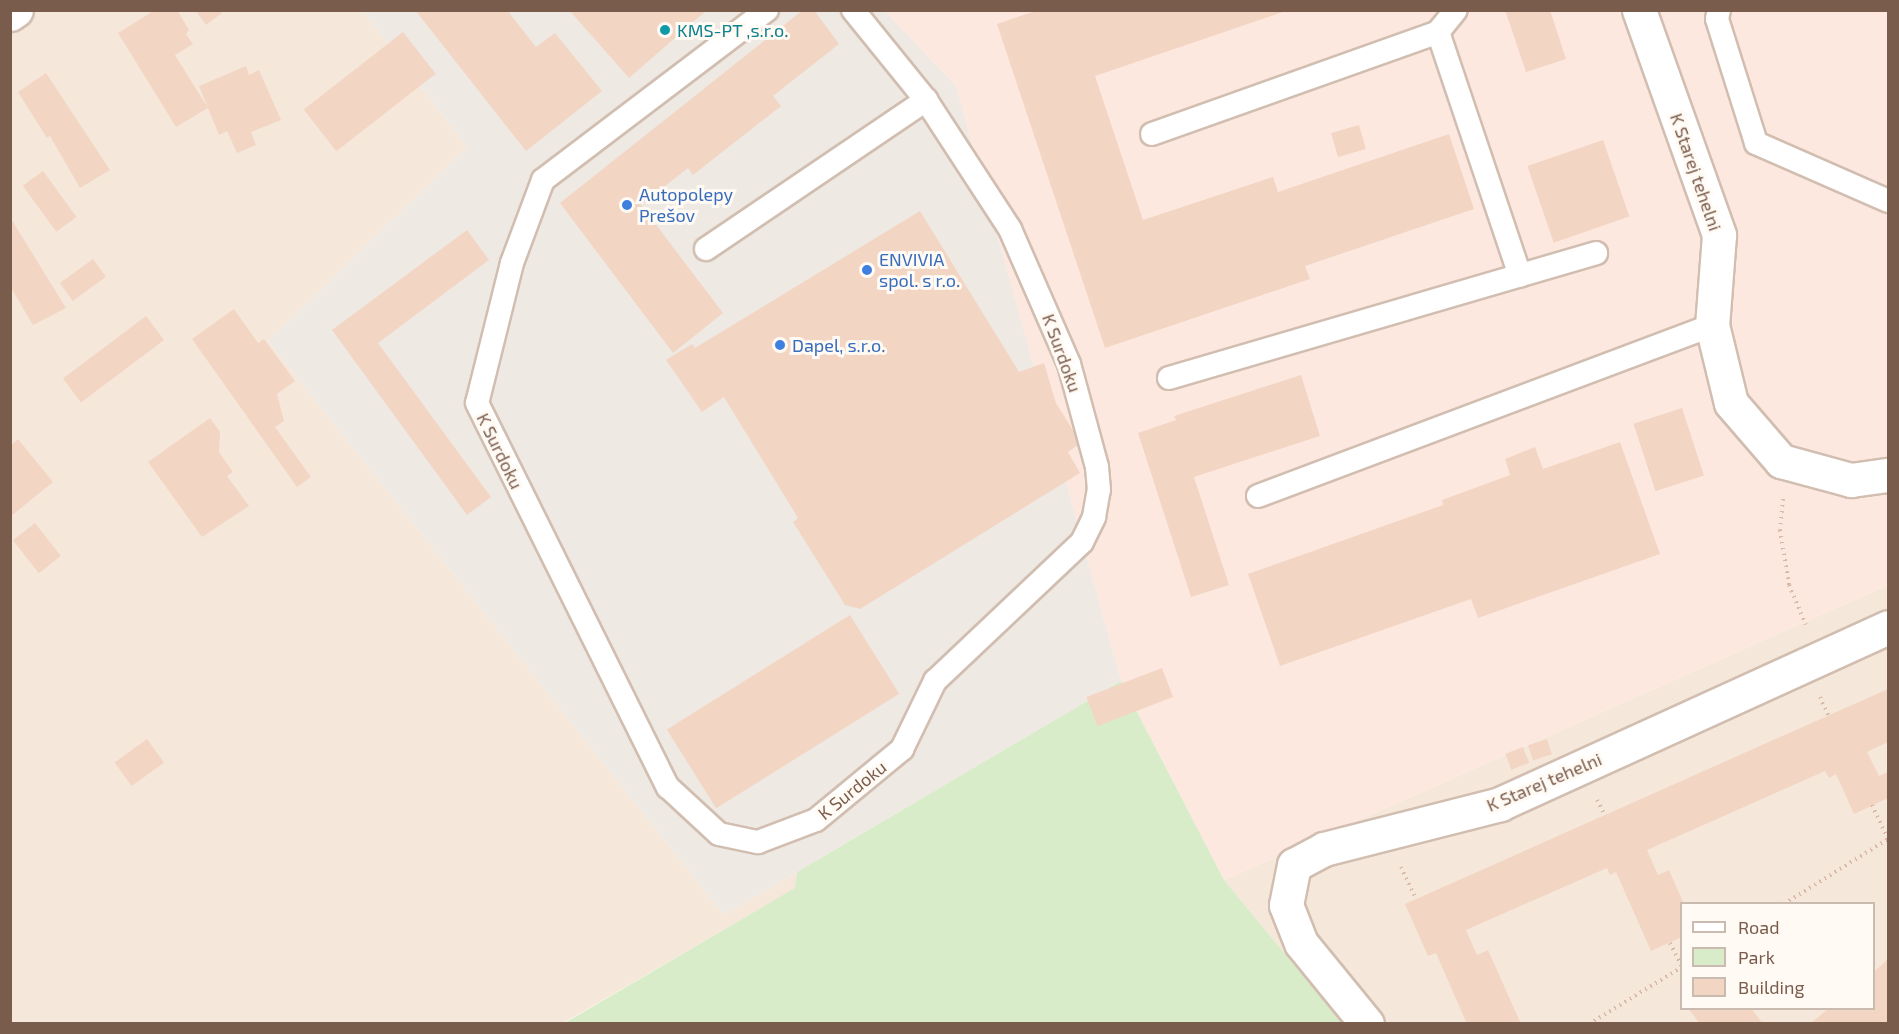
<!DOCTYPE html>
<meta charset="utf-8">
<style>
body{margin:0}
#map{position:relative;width:1899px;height:1034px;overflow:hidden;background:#fdf6ec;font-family:"Exo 2",sans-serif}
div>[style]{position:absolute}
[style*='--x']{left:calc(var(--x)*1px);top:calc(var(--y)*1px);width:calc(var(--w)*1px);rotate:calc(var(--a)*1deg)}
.residential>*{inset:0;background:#f5e8da}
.commercial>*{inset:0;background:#fde8e0}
.industrial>*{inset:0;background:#efe9e4}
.green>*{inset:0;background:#d8ecc9}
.building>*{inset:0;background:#f3d5c3;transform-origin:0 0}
.path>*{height:4px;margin-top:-2px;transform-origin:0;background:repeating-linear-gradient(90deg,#d9b8a5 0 1.5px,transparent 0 6px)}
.roads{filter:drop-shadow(2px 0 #d1beb0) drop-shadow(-2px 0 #d1beb0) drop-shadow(0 2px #d1beb0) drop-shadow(0 -2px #d1beb0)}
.service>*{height:22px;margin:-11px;padding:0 11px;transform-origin:11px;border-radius:11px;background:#fff}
.minor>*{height:33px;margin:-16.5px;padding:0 16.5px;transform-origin:16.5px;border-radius:16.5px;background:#fff}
.dots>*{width:16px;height:16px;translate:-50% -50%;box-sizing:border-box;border:3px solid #fffaf3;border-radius:50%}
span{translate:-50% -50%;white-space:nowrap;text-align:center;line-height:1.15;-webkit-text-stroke:6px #fffaf3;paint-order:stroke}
.culture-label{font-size:18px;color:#0d838f}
.left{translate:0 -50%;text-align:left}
.street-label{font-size:18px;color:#7a5c4d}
.shop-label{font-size:18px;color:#366cbe}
.frame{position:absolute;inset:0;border:12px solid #7a5c4d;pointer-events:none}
.legend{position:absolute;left:1680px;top:902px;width:195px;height:108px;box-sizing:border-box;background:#fffaf3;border:2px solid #cabbb1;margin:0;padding:8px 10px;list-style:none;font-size:18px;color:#7a5c4d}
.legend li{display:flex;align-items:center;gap:12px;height:30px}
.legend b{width:30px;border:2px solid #cabbb1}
</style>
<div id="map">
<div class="residential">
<i style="clip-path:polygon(10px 11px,363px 11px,467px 147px,268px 341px,724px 915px,797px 872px,796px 888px,563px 1023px,11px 1023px)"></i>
<i style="clip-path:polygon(evenodd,1888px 585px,1888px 1023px,1342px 1023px,1224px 880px,1888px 585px,1682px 904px,1874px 904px,1874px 1008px,1682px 1008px,1682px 904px)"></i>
</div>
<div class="commercial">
<i style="clip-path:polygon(885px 11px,1888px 11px,1888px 585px,1224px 880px,1121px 681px,956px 86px)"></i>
</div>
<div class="industrial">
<i style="clip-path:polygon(363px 11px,885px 11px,956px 86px,1121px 681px,724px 915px,268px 341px,467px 147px)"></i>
</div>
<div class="green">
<i style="clip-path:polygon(1121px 681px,1224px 880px,1342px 1023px,563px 1024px,795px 888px,797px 872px)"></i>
</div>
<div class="building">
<i style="clip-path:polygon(155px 10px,177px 10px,189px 30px,186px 34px,193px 44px,175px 55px,208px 108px,176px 127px,118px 33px)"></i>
<i style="clip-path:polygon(195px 10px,220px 10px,222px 13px,206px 25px)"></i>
<i style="clip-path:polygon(415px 10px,507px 10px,536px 47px,555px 33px,602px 91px,526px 151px)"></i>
<i style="clip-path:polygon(569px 10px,707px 10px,629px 78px)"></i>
<i style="clip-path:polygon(803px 10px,814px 10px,839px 44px,773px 96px,781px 106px,693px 175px,688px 168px,641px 205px,723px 313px,673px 353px,560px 203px)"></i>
<i style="clip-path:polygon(1038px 10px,1289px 10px,1095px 76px,1143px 220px,1273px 177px,1278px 192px,1449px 134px,1474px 209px,1305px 266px,1310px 279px,1105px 348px,997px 24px)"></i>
<i style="clip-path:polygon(1505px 10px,1550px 10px,1566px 59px,1526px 72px)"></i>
<i style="left:403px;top:32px;width:53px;height:126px;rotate:52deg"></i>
<i style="clip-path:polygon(246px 66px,249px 75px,259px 70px,281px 120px,251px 132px,256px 145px,237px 153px,227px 131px,219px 135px,199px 86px)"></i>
<i style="clip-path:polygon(46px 73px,110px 170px,80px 188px,50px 136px,47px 138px,18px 92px)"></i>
<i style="left:1359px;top:125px;width:25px;height:29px;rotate:74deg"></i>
<i style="left:1603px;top:140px;width:81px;height:80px;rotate:71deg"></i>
<i style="left:43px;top:171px;width:57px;height:25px;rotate:54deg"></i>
<i style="clip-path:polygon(920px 211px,1019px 372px,1044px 363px,1056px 403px,1081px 443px,1068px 452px,1080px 473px,860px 609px,845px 605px,793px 522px,798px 518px,724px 397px,702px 412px,666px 360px,692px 344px,695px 348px)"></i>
<i style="clip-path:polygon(10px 217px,66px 308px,33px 325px,10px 286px)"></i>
<i style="clip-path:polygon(467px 230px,489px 260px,378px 343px,491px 497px,467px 515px,332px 330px)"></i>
<i style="left:93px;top:259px;width:22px;height:41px;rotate:54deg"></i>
<i style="clip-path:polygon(234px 309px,258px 343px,264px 339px,295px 381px,277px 394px,284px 421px,275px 427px,311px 477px,297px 487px,192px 339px)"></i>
<i style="left:146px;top:316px;width:30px;height:104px;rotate:53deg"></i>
<i style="clip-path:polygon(1301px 375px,1320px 436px,1194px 477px,1229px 585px,1191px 597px,1138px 433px,1176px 420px,1174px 416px)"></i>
<i style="left:1682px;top:408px;width:71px;height:51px;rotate:72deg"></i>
<i style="clip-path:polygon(210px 418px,220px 432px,219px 452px,233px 472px,227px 476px,249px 506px,202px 537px,148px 462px)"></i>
<i style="clip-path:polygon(18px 439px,53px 482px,10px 517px,10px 446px)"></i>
<i style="clip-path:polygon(1620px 442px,1660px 554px,1478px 618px,1471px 599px,1280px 666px,1248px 574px,1443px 505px,1442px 500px,1510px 475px,1505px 459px,1535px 447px,1543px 469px)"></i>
<i style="left:35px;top:523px;width:42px;height:28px;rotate:52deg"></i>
<i style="left:850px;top:615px;width:93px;height:216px;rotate:58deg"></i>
<i style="left:1162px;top:668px;width:31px;height:81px;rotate:69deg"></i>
<i style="clip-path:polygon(1888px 689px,1888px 742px,1867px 752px,1879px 776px,1888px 772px,1888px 798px,1854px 814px,1836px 774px,1829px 778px,1825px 771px,1647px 850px,1658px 875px,1669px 870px,1684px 904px,1682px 937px,1651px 951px,1616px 872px,1610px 875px,1607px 868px,1466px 930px,1477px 955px,1488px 950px,1521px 1024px,1467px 1024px,1436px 953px,1428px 956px,1405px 904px)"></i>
<i style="left:147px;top:739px;width:29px;height:40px;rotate:54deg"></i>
<i style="left:1547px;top:739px;width:16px;height:20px;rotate:72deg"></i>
<i style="left:1523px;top:747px;width:17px;height:19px;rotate:69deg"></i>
<i style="clip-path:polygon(1888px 959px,1887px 1024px,1810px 1024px,1829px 1008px,1874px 1008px,1874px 972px)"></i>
<i style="clip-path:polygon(1688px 1008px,1751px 1008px,1763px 1024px,1700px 1024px)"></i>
</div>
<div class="path">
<i style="--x:1783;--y:499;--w:31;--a:96"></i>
<i style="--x:1780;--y:530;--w:56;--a:80.7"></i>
<i style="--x:1789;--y:585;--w:43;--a:67"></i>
<i style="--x:1820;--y:697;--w:20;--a:66"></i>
<i style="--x:1597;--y:800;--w:17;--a:62"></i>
<i style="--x:1872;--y:805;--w:38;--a:65"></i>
<i style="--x:1401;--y:867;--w:35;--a:65"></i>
<i style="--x:1784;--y:904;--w:123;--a:-32"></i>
<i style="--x:1670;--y:943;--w:27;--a:63"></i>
<i style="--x:1589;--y:1024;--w:109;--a:-31.5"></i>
</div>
<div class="roads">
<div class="service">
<i style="--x:767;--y:10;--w:281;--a:142.8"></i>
<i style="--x:543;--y:180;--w:89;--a:110.5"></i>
<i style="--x:512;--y:263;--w:144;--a:104"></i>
<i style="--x:477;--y:403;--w:429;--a:63.6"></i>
<i style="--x:668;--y:787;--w:69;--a:42.7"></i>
<i style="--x:719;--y:834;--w:40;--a:12"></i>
<i style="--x:758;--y:842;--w:62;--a:-20.8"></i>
<i style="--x:816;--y:820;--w:112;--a:-39.5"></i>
<i style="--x:902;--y:749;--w:76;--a:-64.1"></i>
<i style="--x:935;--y:681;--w:202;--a:-43.4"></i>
<i style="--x:1082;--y:542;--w:28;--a:-64"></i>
<i style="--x:1094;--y:517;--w:27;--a:-80"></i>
<i style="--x:1099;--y:490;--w:23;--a:-95"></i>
<i style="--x:1097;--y:467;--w:107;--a:-105.2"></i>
<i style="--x:1069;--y:364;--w:147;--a:-113.6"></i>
<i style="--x:1010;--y:229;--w:154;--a:-123.1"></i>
<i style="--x:926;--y:100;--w:116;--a:-129"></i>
<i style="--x:1719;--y:10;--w:9;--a:103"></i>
<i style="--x:1717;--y:19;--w:130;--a:72.5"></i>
<i style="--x:1756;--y:143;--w:144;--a:23.7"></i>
<i style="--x:1438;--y:32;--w:257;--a:71.4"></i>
<i style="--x:1152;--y:134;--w:304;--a:-19.6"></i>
<i style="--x:1438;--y:32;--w:28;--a:-51"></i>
<i style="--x:706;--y:249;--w:266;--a:-34.1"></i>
<i style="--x:1169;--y:378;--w:445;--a:-16.3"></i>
<i style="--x:1258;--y:496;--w:485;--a:-20.6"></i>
</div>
<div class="minor">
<i style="--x:1639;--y:10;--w:239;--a:70.4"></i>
<i style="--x:1719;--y:235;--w:90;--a:94.4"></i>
<i style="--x:1712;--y:325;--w:80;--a:76.3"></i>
<i style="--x:1731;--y:403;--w:77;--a:49.2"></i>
<i style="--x:1781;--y:461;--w:73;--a:15.2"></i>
<i style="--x:1851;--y:480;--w:37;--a:-8"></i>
<i style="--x:10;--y:14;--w:7;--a:-34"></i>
<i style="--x:1367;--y:1024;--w:104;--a:-129.2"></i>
<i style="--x:1301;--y:943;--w:41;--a:-111.5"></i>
<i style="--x:1286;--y:905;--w:41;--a:-78.7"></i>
<i style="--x:1294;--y:865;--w:34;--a:-28"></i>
<i style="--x:1324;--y:849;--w:182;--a:-14.3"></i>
<i style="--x:1500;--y:804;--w:426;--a:-24.5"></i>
</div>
</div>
<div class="dots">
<i style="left:665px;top:30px;background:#0f9aa8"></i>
<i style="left:627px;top:205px;background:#3f7fe0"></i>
<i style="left:867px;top:270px;background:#3f7fe0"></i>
<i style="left:780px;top:345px;background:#3f7fe0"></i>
</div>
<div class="culture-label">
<span class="left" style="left:677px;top:30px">KMS-PT ,s.r.o.</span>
</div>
<div class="street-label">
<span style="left:1696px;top:172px;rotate:71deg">K Starej tehelni</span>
<span style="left:1062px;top:353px;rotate:70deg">K Surdoku</span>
<span style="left:500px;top:451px;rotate:64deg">K Surdoku</span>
<span style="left:1544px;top:782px;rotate:-23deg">K Starej tehelni</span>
<span style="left:852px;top:790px;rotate:-39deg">K Surdoku</span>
</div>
<div class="shop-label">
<span class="left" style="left:639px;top:205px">Autopolepy<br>Prešov</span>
<span class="left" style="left:879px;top:270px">ENVIVIA<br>spol. s r.o.</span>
<span class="left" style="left:792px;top:345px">Dapel, s.r.o.</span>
</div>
<div class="frame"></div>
<ul class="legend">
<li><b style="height:8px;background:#fff"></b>Road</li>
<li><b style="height:16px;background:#d8ecc9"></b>Park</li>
<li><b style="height:16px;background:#f3d5c3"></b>Building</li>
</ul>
</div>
